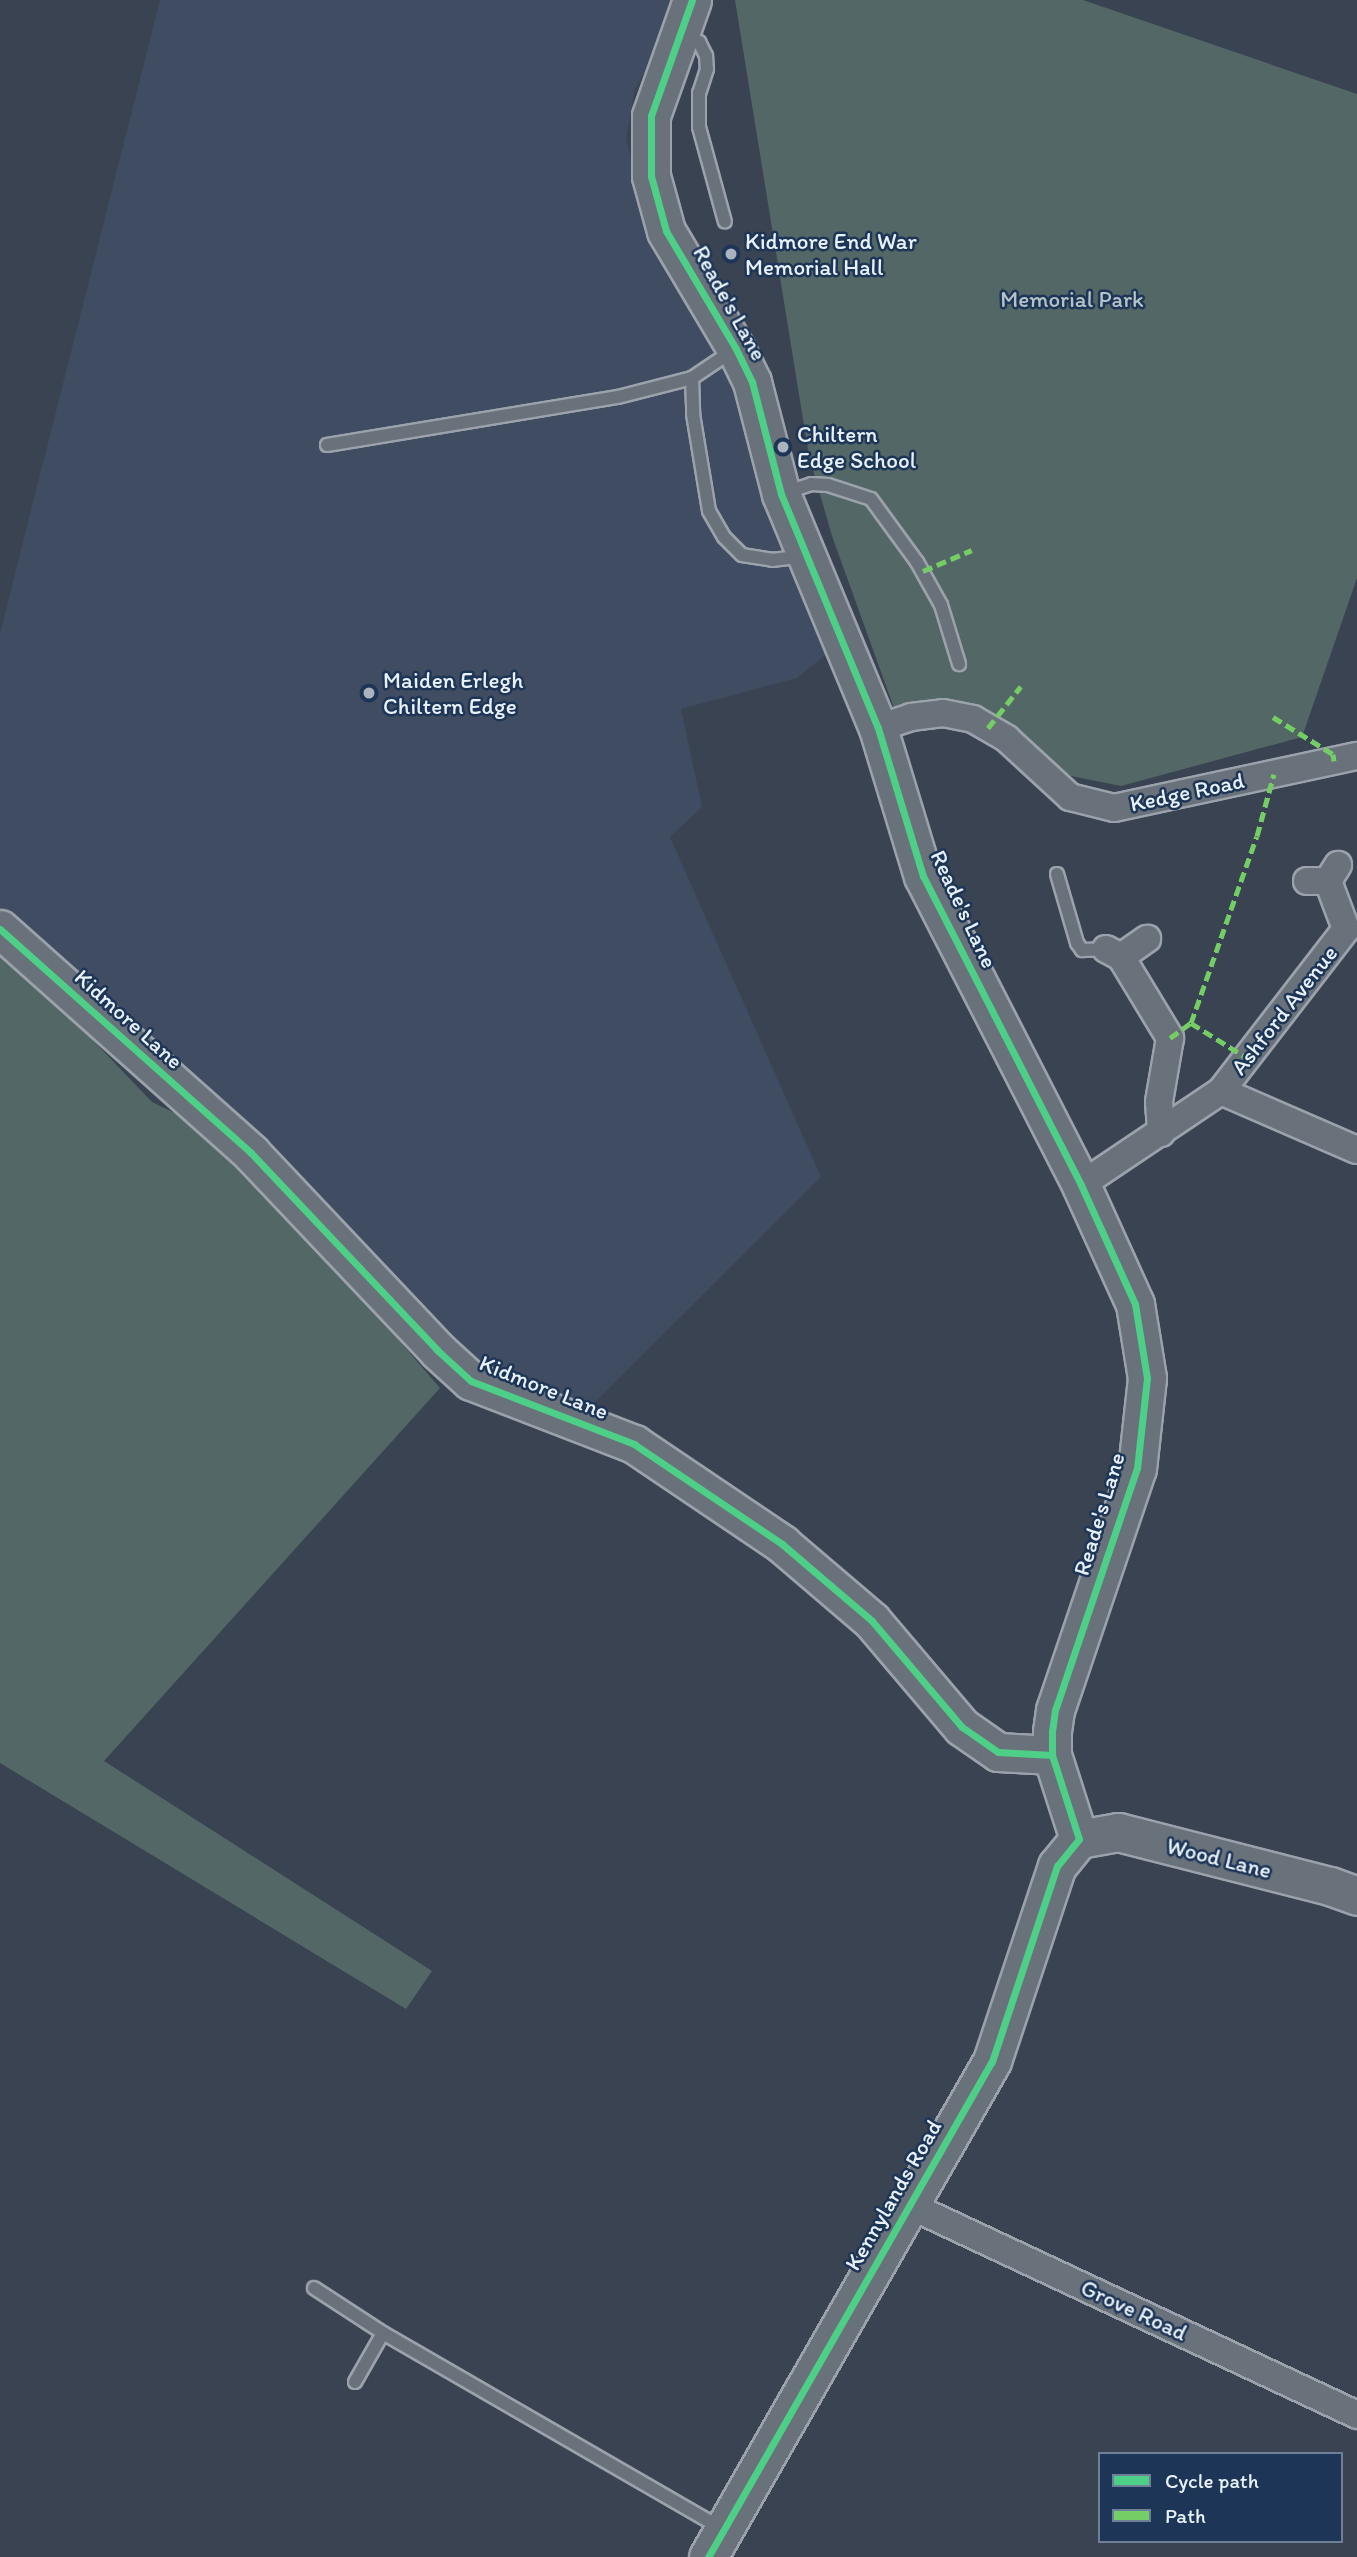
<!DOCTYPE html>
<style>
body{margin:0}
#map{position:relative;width:1357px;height:2557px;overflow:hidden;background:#3a4352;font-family:Itim,sans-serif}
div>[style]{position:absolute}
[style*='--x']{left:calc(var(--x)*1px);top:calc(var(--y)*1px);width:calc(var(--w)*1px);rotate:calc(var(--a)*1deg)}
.built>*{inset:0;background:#404c61}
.green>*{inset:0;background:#536766}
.roads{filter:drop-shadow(2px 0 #9ca2ab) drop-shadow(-2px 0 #9ca2ab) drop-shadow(0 2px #9ca2ab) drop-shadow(0 -2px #9ca2ab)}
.lane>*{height:12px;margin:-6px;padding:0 6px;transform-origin:6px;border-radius:6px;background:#69717b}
.street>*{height:26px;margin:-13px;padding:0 13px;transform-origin:13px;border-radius:13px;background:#69717b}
.secondary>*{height:37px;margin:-18.5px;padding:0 18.5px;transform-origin:18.5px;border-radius:18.5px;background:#69717b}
.quiet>*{height:5px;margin-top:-2.5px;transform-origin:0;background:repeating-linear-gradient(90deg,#74ce65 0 10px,transparent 0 15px)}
.cycleway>*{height:7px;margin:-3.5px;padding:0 3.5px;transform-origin:3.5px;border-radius:3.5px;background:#4dcf88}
.dots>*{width:19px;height:19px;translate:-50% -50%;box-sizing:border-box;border:4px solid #1d3557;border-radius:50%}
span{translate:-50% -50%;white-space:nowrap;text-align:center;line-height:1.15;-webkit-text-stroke:5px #1d3557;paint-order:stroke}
.poi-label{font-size:23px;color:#e8f1f8}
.left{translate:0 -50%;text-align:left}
.park-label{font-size:23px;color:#b5c3c6}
.street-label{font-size:23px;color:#e8f1f8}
.legend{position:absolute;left:1098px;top:2452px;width:245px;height:91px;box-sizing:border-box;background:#1d3557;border:2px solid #6e8097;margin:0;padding:9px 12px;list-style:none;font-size:21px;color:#e8f1f8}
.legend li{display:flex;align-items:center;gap:14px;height:35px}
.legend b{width:35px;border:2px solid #6e8097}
</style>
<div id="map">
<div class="built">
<i style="clip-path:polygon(160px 0,687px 0,635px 89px,626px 139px,648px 221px,669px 278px,732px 367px,834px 648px,797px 678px,681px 709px,702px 807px,670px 837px,821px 1177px,588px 1409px,456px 1363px,357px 1237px,239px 1119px,0 916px,0 633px)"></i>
</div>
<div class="green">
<i style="clip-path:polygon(735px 0,1083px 0,1357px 94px,1357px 578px,1302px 737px,1121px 786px,1071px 776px,953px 704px,894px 708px,832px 536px,809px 456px)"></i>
<i style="clip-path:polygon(0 943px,152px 1102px,224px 1137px,440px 1388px,104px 1761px,432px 1971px,406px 2009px,0 1763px)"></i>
</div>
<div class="roads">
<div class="lane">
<i style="--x:684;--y:35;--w:17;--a:25"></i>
<i style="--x:699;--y:42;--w:16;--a:63"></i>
<i style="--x:706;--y:56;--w:13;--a:86"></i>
<i style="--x:707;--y:69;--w:25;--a:108"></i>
<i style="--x:699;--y:93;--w:34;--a:90"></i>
<i style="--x:699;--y:127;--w:98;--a:74.7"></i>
<i style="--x:692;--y:378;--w:36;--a:88"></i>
<i style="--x:693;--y:414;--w:98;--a:80.6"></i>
<i style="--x:709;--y:511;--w:30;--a:60"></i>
<i style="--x:724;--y:537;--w:25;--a:45"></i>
<i style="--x:742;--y:555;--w:30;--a:9"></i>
<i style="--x:772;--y:560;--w:31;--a:-7"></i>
<i style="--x:327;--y:445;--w:295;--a:-9.4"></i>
<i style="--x:618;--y:397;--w:76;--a:-14.4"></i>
<i style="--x:692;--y:378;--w:48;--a:-34"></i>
<i style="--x:784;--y:493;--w:28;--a:-18"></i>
<i style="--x:811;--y:484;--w:17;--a:3"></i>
<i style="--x:828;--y:485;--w:45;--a:18"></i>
<i style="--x:871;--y:499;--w:78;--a:53.9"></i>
<i style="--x:917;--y:562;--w:49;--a:60.8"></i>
<i style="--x:941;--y:605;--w:62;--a:73"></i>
<i style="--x:1057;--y:874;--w:72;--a:73.8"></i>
<i style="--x:1077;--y:943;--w:9;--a:54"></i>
<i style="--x:1082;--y:950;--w:24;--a:-2"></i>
<i style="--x:314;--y:2288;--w:82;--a:33.1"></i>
<i style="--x:383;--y:2333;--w:392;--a:30"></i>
<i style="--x:355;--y:2382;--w:56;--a:-60.3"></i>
</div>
<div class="street">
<i style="--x:878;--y:728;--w:35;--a:-18"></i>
<i style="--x:911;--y:717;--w:32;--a:-7"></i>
<i style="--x:943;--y:713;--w:31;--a:11"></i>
<i style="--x:973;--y:719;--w:39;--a:30"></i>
<i style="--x:1007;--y:739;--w:86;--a:42.6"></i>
<i style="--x:1070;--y:797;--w:45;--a:14"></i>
<i style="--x:1114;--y:808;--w:249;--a:-12.1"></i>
<i style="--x:1307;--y:881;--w:21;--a:0"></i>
<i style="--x:1328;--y:881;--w:19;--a:-58"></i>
<i style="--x:1106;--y:949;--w:17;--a:28"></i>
<i style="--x:1121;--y:957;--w:95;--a:58.8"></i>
<i style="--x:1170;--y:1038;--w:65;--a:99.8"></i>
<i style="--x:1159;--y:1102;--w:31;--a:86"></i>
<i style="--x:1121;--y:957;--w:32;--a:-35"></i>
<i style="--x:1221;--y:1091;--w:148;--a:23.5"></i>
<i style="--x:1081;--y:1185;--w:169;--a:-33.9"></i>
<i style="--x:1221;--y:1091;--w:205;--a:-52.3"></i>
<i style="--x:1346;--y:929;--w:51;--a:-110.6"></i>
<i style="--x:911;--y:2206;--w:493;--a:25.1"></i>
</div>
<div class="secondary">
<i style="--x:692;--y:0;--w:123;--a:109.5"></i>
<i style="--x:651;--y:116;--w:60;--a:90"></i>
<i style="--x:651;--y:176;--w:57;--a:74.7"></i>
<i style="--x:666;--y:231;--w:137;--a:59.3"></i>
<i style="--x:736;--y:349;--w:37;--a:64"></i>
<i style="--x:752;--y:382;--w:116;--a:75.5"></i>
<i style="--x:781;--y:494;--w:253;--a:67.5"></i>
<i style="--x:878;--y:728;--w:155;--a:73.1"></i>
<i style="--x:923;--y:876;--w:347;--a:62.9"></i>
<i style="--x:1081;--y:1185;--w:131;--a:65.6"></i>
<i style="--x:1135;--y:1304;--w:75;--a:80.8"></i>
<i style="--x:1147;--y:1378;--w:91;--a:96.3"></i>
<i style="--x:1137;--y:1468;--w:256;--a:108.7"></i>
<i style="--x:1055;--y:1710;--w:22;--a:98"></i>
<i style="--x:1052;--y:1732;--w:23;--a:90"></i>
<i style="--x:1052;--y:1755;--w:88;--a:72.2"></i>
<i style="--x:0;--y:929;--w:336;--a:41.7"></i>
<i style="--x:251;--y:1153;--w:271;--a:46.6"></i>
<i style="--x:437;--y:1350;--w:46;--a:42.4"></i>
<i style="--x:471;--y:1381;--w:175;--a:21.1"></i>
<i style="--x:634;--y:1444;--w:179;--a:34"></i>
<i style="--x:782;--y:1544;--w:118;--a:40.5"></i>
<i style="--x:872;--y:1621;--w:139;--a:49.7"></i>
<i style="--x:962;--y:1727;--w:44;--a:34.8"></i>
<i style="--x:998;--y:1752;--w:54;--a:3.2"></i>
<i style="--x:1079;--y:1839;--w:40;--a:-10"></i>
<i style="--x:1118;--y:1832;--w:219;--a:14.3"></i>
<i style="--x:1330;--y:1886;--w:29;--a:20"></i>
<i style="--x:708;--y:2557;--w:572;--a:-60.21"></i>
<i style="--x:992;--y:2061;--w:206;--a:-71.6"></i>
<i style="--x:1057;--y:1866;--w:35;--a:-51"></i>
</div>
</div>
<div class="quiet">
<i style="--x:923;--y:571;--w:53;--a:-23.2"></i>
<i style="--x:1273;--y:717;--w:70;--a:31.7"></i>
<i style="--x:1333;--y:754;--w:7;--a:82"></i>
<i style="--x:988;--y:728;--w:53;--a:-51.8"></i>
<i style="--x:1191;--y:1023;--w:198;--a:-70.6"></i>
<i style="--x:1257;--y:836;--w:64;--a:-74.7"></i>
<i style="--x:1170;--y:1038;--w:26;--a:-36"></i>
<i style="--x:1191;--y:1023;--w:66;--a:32"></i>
</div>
<div class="cycleway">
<i style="--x:692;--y:0;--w:123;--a:109.5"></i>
<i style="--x:651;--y:116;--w:60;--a:90"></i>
<i style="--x:651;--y:176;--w:57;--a:74.7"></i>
<i style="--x:666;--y:231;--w:137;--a:59.3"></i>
<i style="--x:736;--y:349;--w:37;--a:64"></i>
<i style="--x:752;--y:382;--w:116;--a:75.5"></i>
<i style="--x:781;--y:494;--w:253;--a:67.5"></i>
<i style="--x:878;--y:728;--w:155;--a:73.1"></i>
<i style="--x:923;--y:876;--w:347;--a:62.9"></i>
<i style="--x:1081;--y:1185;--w:131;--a:65.6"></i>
<i style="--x:1135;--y:1304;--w:75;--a:80.8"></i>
<i style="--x:1147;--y:1378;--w:91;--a:96.3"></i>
<i style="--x:1137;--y:1468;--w:256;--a:108.7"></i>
<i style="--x:1055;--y:1710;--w:22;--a:98"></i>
<i style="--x:1052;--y:1732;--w:23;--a:90"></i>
<i style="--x:1052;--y:1755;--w:88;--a:72.2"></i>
<i style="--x:1079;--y:1839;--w:35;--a:129"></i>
<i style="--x:1057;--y:1866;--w:206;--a:108.4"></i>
<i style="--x:992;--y:2061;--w:572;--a:119.79"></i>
<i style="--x:0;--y:929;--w:336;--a:41.7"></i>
<i style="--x:251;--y:1153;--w:271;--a:46.6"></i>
<i style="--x:437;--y:1350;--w:46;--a:42.4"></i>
<i style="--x:471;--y:1381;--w:175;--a:21.1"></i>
<i style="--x:634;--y:1444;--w:179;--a:34"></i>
<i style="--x:782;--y:1544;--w:118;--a:40.5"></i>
<i style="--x:872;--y:1621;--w:139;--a:49.7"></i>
<i style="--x:962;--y:1727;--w:44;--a:34.8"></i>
<i style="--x:998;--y:1752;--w:54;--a:3.2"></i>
</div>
<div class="dots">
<i style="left:731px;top:254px;background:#abb4be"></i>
<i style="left:783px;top:447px;background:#abb4be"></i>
<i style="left:369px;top:693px;background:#abb4be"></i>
</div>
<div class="poi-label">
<span class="left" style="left:745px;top:254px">Kidmore End War<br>Memorial Hall</span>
<span class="left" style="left:797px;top:447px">Chiltern<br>Edge School</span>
<span class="left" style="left:383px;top:693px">Maiden Erlegh<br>Chiltern Edge</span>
</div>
<div class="park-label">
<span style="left:1072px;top:299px">Memorial Park</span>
</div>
<div class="street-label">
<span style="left:730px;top:303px;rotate:61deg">Reade's Lane</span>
<span style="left:1187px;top:792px;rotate:-12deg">Kedge Road</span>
<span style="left:964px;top:909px;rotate:65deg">Reade's Lane</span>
<span style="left:1284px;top:1010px;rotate:-52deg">Ashford Avenue</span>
<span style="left:129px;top:1019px;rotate:42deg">Kidmore Lane</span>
<span style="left:544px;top:1387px;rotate:22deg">Kidmore Lane</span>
<span style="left:1099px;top:1514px;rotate:-73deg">Reade's Lane</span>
<span style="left:1219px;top:1858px;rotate:14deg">Wood Lane</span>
<span style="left:893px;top:2195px;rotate:-60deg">Kennylands Road</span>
<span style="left:1134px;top:2310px;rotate:25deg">Grove Road</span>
</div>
<ul class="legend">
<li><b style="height:9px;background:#4dcf88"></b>Cycle path</li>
<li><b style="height:9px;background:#74ce65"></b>Path</li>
</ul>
</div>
